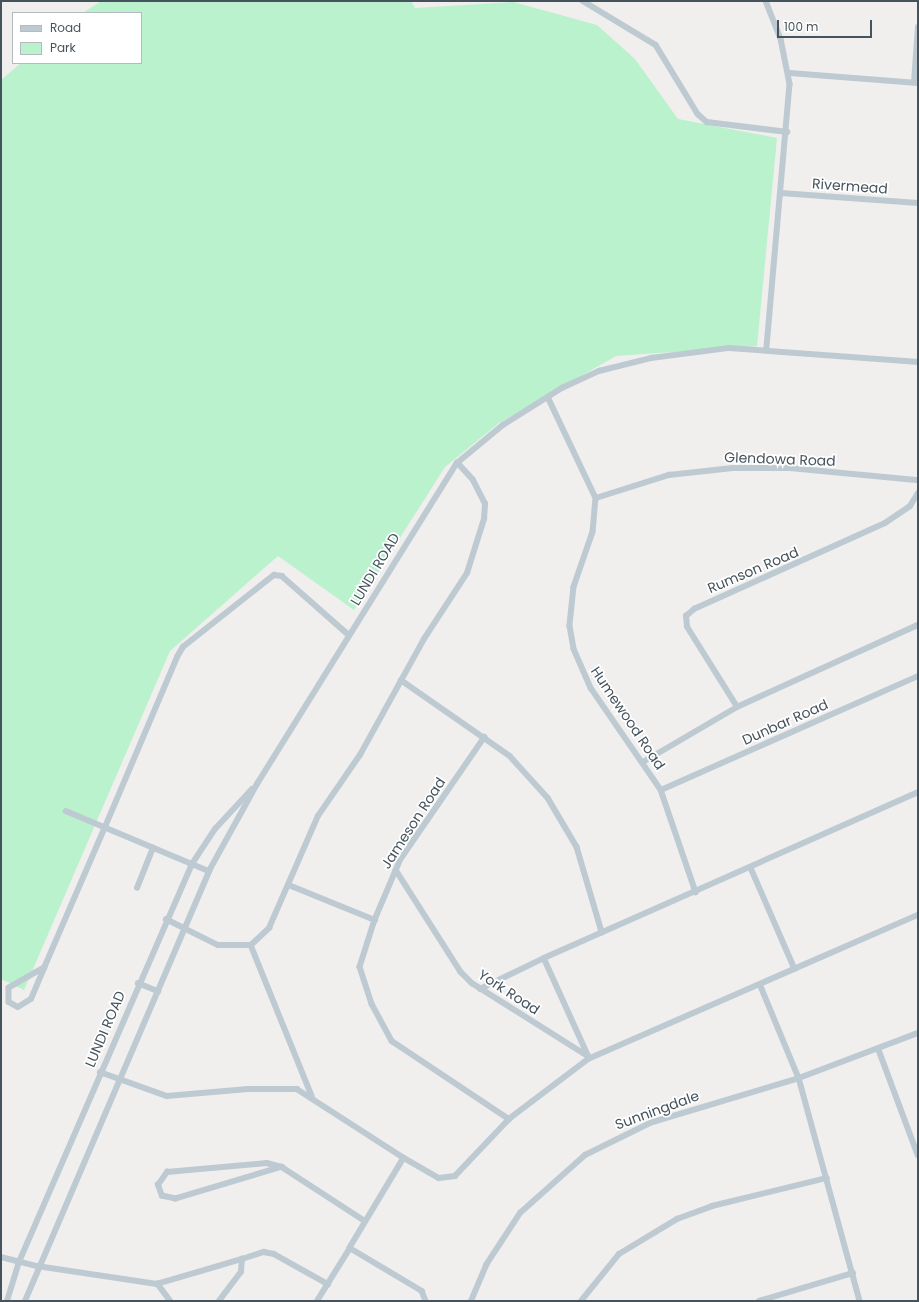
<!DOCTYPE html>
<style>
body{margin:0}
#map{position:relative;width:919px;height:1302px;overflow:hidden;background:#f1eeee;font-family:Poppins,sans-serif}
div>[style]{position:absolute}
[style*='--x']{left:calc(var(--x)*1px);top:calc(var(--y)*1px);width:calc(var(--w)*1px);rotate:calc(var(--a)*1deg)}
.green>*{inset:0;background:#b9f2cc}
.street>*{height:5.5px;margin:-2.75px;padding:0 2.75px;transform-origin:2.75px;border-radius:2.75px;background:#becad2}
span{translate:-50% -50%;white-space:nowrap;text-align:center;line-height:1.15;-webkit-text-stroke:3.5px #fff;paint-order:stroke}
.street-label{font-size:14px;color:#45535d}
.frame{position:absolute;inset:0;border:2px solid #45535d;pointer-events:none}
.legend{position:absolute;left:12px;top:12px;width:130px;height:52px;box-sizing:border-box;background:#fff;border:1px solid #b5babe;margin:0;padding:5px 7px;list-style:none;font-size:12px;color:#45535d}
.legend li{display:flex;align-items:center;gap:8px;height:20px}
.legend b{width:20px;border:1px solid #b5babe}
.scale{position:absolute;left:777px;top:20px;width:95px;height:18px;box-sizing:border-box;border:2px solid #45535d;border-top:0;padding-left:5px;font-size:12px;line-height:14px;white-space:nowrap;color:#45535d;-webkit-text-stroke:3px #fff;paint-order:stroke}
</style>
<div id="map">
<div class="green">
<i style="clip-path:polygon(101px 1px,411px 1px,415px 8px,513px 2px,597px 25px,635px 59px,678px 119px,777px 138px,757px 346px,616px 356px,499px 423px,445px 467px,354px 610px,278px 556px,170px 651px,24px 990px,1px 979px,1px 80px,21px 63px,141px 63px,141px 13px,83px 13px)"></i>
</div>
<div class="street">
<i style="--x:583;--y:1;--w:85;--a:31.1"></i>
<i style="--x:656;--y:45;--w:81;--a:58.7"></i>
<i style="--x:698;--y:114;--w:12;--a:42"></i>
<i style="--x:707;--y:122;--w:81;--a:7.1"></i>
<i style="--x:766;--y:1;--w:41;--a:68.5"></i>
<i style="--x:781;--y:39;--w:46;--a:78.7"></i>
<i style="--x:790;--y:84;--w:266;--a:95"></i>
<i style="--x:790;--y:73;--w:128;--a:4.5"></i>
<i style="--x:914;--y:83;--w:56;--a:-85.9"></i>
<i style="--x:781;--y:193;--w:137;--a:4.2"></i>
<i style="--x:548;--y:397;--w:112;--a:64.6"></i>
<i style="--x:596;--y:498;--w:34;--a:95"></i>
<i style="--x:593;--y:532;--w:58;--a:109.1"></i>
<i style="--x:574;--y:587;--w:39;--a:96"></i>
<i style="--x:570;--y:626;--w:23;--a:80"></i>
<i style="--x:574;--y:649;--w:43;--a:66.4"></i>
<i style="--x:591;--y:688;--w:124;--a:55.5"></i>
<i style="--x:661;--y:790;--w:108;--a:71.1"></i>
<i style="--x:596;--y:498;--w:77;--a:-17.5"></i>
<i style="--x:669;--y:475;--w:64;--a:-6.2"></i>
<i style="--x:733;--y:468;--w:57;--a:0"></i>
<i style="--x:790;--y:468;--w:129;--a:5.4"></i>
<i style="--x:401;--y:680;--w:133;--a:34.9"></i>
<i style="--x:510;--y:756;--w:57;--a:47.9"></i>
<i style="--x:548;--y:798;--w:57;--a:59.4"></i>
<i style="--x:577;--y:847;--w:89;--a:73.6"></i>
<i style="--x:737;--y:707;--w:94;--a:-122"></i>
<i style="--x:687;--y:627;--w:11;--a:-95"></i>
<i style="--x:686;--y:616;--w:11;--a:-41"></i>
<i style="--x:694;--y:609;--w:209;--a:-24.2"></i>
<i style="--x:885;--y:523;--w:30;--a:-34"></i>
<i style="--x:910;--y:506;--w:15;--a:-58"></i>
<i style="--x:485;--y:737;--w:148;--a:124.5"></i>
<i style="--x:401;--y:859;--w:66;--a:113.1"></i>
<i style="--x:375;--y:920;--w:49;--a:107.7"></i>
<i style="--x:360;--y:967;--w:39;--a:72"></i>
<i style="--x:372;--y:1004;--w:42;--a:61.6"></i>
<i style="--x:392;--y:1041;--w:141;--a:33.7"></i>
<i style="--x:643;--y:762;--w:109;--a:-30.3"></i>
<i style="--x:737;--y:707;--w:199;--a:-24.4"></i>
<i style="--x:661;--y:790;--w:281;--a:-23.9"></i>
<i style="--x:66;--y:811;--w:155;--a:22.8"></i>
<i style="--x:751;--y:868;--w:110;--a:66.5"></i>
<i style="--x:396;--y:870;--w:121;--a:57.5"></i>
<i style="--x:461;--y:972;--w:16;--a:45"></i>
<i style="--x:472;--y:983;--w:137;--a:32.2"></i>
<i style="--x:289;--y:885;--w:93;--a:22.1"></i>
<i style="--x:137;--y:888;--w:43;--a:-68.2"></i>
<i style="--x:166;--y:919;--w:58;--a:26.6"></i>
<i style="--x:218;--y:945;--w:33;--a:0"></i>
<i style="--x:251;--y:945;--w:163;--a:68"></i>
<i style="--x:251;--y:945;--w:25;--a:-43"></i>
<i style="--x:269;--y:928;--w:122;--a:-66.4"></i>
<i style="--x:318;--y:816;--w:74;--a:-55.5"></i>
<i style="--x:360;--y:755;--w:132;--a:-61.1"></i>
<i style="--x:424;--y:639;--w:79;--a:-56.9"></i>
<i style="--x:467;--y:573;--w:57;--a:-72.5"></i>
<i style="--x:484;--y:519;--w:15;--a:-86"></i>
<i style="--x:485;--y:504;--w:27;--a:-117"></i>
<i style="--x:473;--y:480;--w:23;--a:-133"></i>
<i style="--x:544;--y:958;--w:409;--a:-23.9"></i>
<i style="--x:44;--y:968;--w:40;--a:150.3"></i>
<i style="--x:9;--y:988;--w:14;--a:90"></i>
<i style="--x:9;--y:1002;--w:10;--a:29"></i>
<i style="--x:18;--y:1007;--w:15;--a:-32"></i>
<i style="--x:31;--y:999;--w:34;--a:-67"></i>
<i style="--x:44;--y:968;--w:154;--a:-66.6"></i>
<i style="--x:105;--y:827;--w:185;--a:-67"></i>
<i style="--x:177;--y:657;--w:12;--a:-59"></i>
<i style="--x:183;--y:647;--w:116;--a:-38.4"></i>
<i style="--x:274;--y:575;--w:8;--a:7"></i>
<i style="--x:282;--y:576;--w:89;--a:41.4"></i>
<i style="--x:138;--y:983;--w:22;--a:22"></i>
<i style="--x:760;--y:984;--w:102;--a:67.5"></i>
<i style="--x:799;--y:1078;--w:231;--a:74.7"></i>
<i style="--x:480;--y:989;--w:71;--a:-25.8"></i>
<i style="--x:544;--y:958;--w:107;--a:65.6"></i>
<i style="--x:879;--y:1050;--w:112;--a:69.6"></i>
<i style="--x:100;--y:1072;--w:71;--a:19.7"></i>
<i style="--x:167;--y:1096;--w:81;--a:-4.9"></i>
<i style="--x:248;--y:1089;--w:49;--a:0"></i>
<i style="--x:297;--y:1089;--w:127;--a:32.8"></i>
<i style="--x:404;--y:1158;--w:105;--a:121"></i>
<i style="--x:404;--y:1158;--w:40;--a:29.7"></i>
<i style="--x:439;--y:1178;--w:16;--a:-7"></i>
<i style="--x:455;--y:1176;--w:79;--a:-46.5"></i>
<i style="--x:509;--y:1119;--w:99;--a:-37.2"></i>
<i style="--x:588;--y:1059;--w:360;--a:-23.6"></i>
<i style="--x:282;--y:1167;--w:111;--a:163.2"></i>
<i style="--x:176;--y:1199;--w:14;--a:-168"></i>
<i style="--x:162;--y:1196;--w:12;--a:-110"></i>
<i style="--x:158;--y:1185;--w:16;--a:-55"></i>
<i style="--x:167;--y:1172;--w:100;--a:-5.1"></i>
<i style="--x:267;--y:1163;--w:16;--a:15"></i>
<i style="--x:282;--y:1167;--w:99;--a:33"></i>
<i style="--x:1;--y:1257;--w:37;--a:14"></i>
<i style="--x:37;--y:1266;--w:121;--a:8.5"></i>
<i style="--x:7;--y:1301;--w:41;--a:-72.9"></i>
<i style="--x:19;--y:1262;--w:434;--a:-66.5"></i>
<i style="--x:192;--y:864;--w:42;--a:-56.7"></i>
<i style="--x:215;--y:829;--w:54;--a:-47.2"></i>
<i style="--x:25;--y:1301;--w:468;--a:-66.8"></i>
<i style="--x:209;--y:871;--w:99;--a:-61.1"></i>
<i style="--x:257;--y:784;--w:378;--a:-58.1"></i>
<i style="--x:457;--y:463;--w:60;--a:-39.6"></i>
<i style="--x:503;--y:425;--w:70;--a:-32.1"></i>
<i style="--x:562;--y:388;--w:41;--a:-24.7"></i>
<i style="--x:599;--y:371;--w:54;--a:-14"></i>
<i style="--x:651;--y:358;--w:79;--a:-7.3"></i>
<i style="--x:729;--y:348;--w:190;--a:4.2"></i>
<i style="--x:170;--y:1301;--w:21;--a:-127"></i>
<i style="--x:157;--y:1284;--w:89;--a:-16.4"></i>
<i style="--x:219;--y:1301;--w:36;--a:-53"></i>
<i style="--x:241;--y:1272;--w:13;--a:-86"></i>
<i style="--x:242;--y:1259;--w:23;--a:-18"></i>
<i style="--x:264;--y:1252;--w:10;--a:11"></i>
<i style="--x:274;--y:1254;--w:62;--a:29.1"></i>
<i style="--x:317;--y:1301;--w:62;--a:-58.1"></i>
<i style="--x:350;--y:1248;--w:84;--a:30.8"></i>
<i style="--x:422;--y:1291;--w:11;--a:68"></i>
<i style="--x:471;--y:1301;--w:39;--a:-67"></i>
<i style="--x:486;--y:1265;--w:62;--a:-56.8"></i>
<i style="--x:520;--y:1213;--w:87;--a:-41.7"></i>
<i style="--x:585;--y:1155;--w:72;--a:-26.2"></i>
<i style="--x:650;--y:1123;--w:156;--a:-16.8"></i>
<i style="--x:799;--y:1078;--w:127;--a:-20.7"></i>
<i style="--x:581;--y:1301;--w:60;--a:-51"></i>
<i style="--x:619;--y:1254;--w:68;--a:-31.1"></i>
<i style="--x:677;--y:1219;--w:37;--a:-20"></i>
<i style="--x:712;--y:1206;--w:118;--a:-13.7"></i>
<i style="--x:759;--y:1301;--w:98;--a:-16.6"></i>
</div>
<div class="street-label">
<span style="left:850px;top:186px;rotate:4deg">Rivermead</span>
<span style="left:780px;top:459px;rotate:2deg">Glendowa Road</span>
<span style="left:375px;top:569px;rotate:-59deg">LUNDI ROAD</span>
<span style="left:753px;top:570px;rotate:-23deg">Rumson Road</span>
<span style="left:628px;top:718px;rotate:56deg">Humewood Road</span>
<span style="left:785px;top:722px;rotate:-24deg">Dunbar Road</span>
<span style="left:413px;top:823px;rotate:-57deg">Jameson Road</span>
<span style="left:509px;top:992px;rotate:33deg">York Road</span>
<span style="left:105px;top:1029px;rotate:-67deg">LUNDI ROAD</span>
<span style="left:657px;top:1110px;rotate:-20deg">Sunningdale</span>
</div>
<div class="frame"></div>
<ul class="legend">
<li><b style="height:5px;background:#becad2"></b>Road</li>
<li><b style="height:11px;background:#b9f2cc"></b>Park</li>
</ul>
<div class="scale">100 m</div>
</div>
